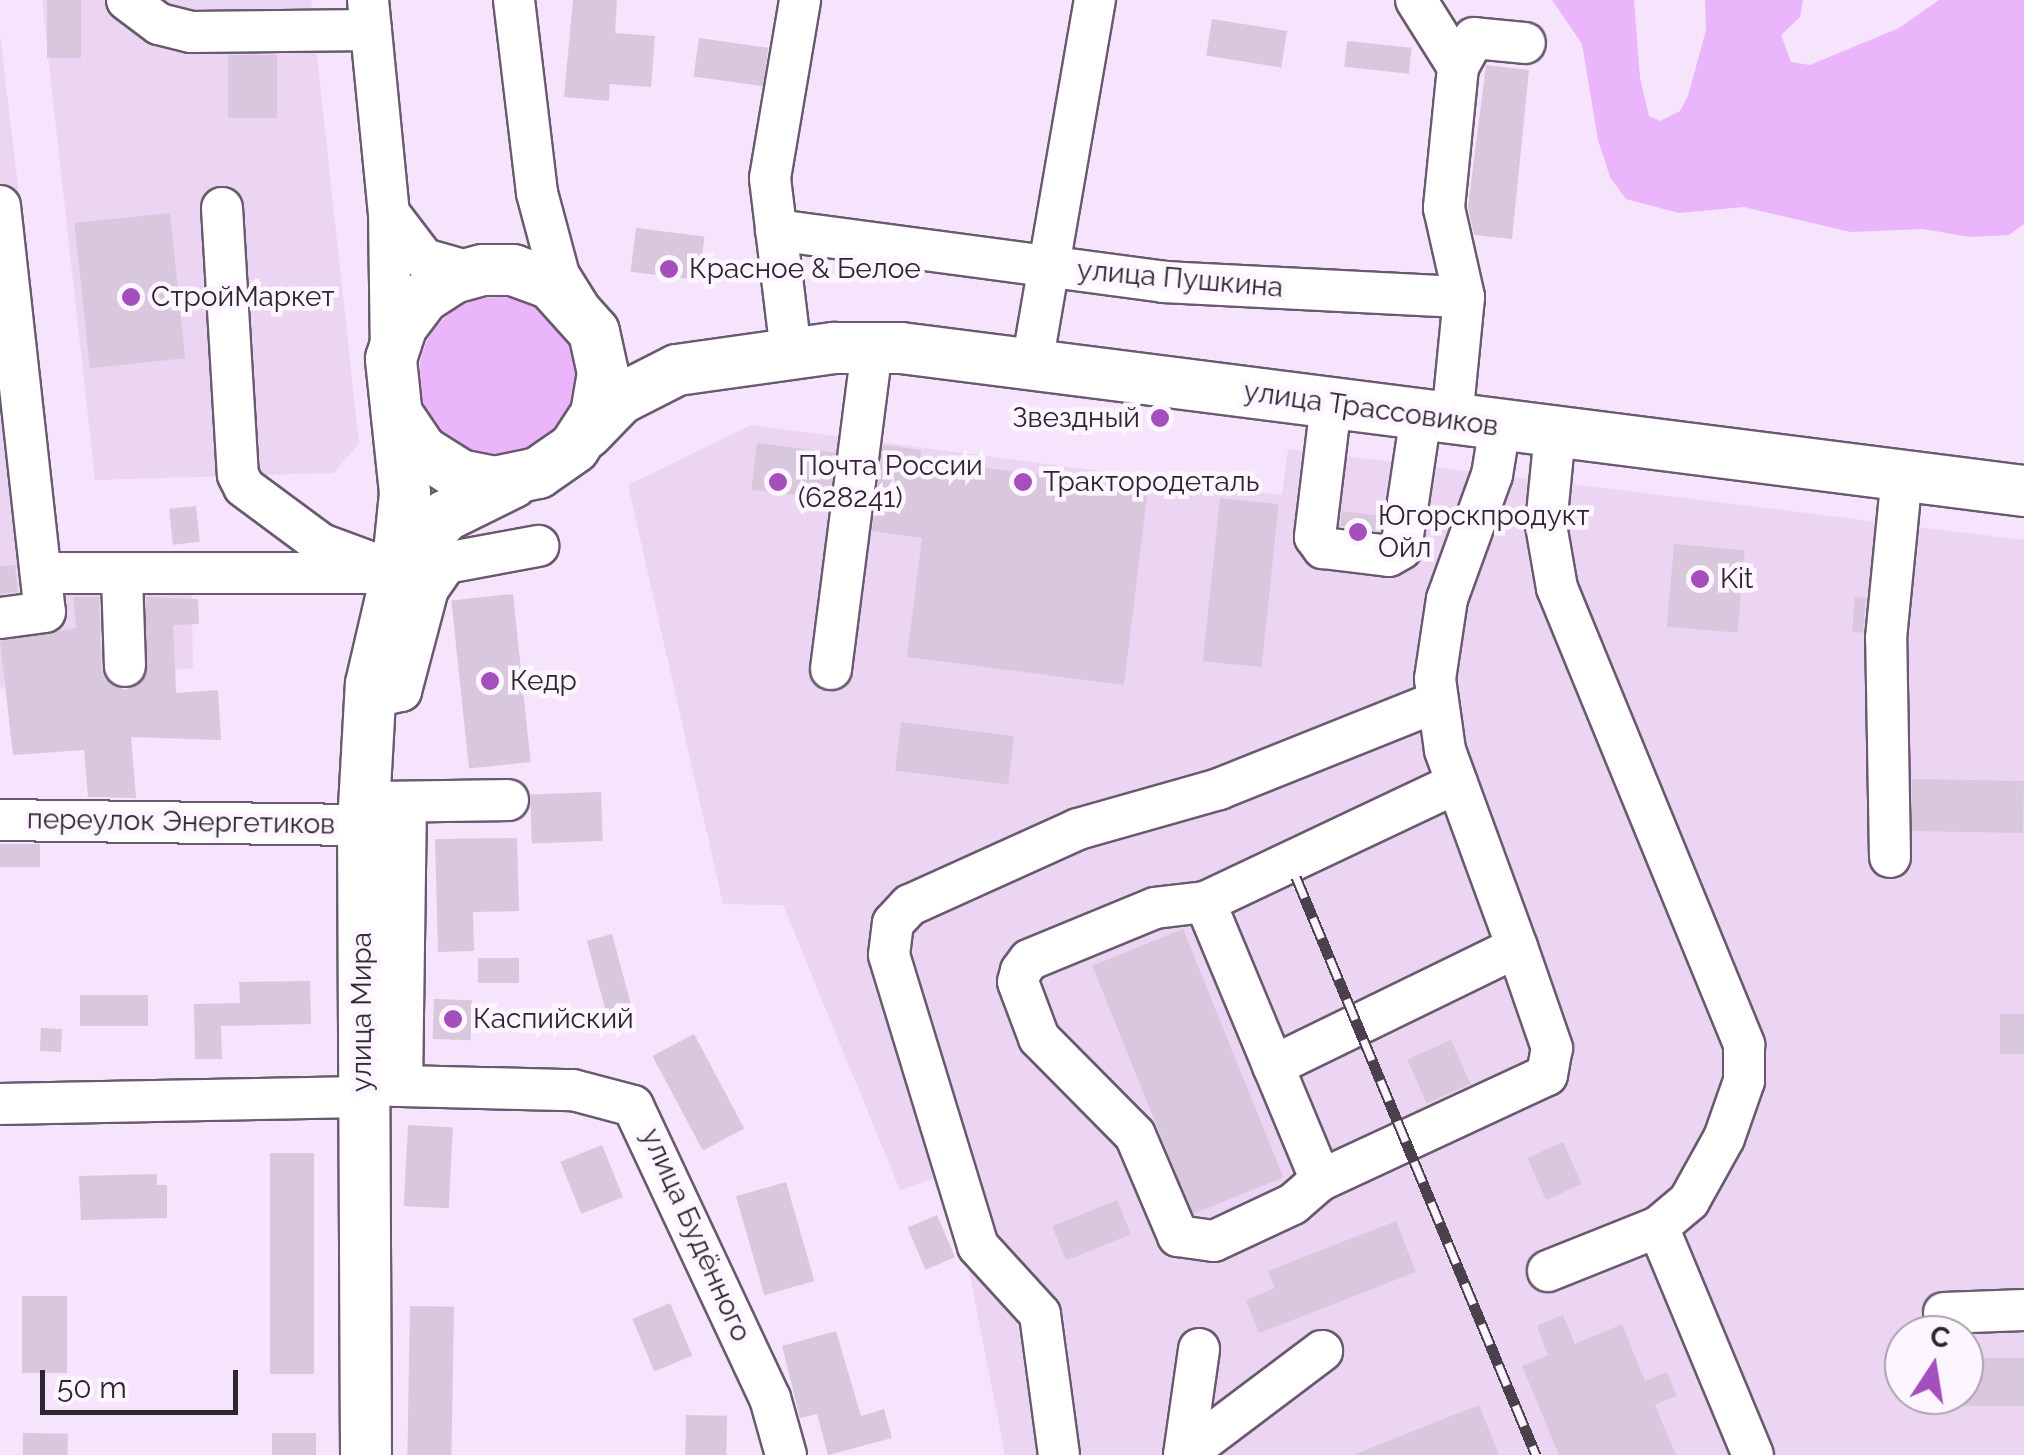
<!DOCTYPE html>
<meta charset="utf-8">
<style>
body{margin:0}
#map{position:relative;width:2024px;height:1455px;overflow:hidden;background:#f6e3fc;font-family:Raleway,sans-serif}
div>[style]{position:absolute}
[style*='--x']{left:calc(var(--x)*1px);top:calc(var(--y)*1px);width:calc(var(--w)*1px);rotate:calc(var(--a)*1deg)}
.built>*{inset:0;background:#ecd5f3}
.green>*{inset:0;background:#eab5fa}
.round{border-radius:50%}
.building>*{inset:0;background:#d9c7de;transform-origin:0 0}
.roads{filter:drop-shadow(2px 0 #6a5a6f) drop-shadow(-2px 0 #6a5a6f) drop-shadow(0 2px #6a5a6f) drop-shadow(0 -2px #6a5a6f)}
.minor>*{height:40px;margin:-20px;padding:0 20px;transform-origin:20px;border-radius:20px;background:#fff}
.major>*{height:50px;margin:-25px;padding:0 25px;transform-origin:25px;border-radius:25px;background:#fff}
.rail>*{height:11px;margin-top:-5.5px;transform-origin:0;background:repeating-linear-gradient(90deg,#fdf5ff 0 22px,#4a414c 0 44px);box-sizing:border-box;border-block:2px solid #4a414c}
.dots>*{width:28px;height:28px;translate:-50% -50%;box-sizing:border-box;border:5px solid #fdf5ff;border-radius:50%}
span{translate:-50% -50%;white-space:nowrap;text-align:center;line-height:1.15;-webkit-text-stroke:9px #fdf5ff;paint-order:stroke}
.poi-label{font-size:28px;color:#2d262f}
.left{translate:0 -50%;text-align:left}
.right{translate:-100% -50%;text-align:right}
.street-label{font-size:28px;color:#2d262f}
.north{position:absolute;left:1884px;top:1315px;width:100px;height:100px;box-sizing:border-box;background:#fdf5ff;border:2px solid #aaa2ac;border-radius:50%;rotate:12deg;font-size:28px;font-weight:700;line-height:40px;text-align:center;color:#2d262f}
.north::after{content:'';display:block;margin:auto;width:35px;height:45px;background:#a44fbc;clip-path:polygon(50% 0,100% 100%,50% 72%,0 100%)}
.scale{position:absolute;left:40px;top:1370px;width:198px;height:45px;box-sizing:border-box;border:5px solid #2d262f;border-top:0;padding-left:12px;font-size:30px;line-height:35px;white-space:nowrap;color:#2d262f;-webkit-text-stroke:8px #fdf5ff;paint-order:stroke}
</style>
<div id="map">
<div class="built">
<i style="clip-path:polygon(42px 0,311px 0,359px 444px,333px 473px,95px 480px)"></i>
<i style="clip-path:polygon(0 34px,61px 552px,191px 557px,193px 668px,0 688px)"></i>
<i style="clip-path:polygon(evenodd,751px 425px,1282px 495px,1288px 449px,2024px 540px,2024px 1455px,1005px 1455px,950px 1173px,900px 1190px,783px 905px,723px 904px,628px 485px,751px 425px,1904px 1335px,1964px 1335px,1964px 1395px,1904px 1395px,1904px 1335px)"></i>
</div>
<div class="green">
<i style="clip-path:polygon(1552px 0,1634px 0,1640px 78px,1649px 116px,1660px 121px,1680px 111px,1688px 96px,1706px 30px,1705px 0,1803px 0,1800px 17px,1781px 35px,1791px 62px,1810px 65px,1899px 28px,1939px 0,2024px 0,2024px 224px,2009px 235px,1970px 237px,1923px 229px,1851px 232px,1744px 207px,1679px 213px,1626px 199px,1610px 177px,1598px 140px,1582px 44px)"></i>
<i class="round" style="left:419px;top:297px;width:158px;height:158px"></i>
</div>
<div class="building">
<i style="left:47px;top:0;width:34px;height:58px"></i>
<i style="clip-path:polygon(573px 0,617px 0,615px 33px,655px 36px,651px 87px,610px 84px,609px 101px,564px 97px)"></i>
<i style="left:1212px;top:19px;width:76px;height:37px;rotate:9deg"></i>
<i style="left:699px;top:38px;width:70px;height:39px;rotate:8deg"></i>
<i style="left:1347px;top:41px;width:65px;height:26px;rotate:6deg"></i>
<i style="left:228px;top:55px;width:49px;height:63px"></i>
<i style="clip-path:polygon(1486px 65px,1529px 70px,1512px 239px,1474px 235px,1468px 207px)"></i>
<i style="left:170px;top:213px;width:146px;height:96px;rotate:84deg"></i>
<i style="left:636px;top:228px;width:69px;height:44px;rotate:7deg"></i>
<i style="left:757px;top:443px;width:79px;height:47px;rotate:7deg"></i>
<i style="clip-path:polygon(883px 445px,921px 450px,920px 460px,1148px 488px,1124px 685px,907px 657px,922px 538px,872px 531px)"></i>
<i style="left:1220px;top:498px;width:59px;height:164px;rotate:6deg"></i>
<i style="left:196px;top:506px;width:36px;height:27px;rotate:84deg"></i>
<i style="left:1342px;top:511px;width:35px;height:15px;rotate:7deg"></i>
<i style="left:1674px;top:544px;width:71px;height:83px;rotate:5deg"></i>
<i style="clip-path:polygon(15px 565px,18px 592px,0 594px,0 566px)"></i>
<i style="left:513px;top:594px;width:169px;height:62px;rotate:84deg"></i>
<i style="clip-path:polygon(73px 597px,99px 597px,101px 668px,105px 679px,125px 690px,146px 676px,146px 597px,198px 599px,199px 624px,173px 625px,176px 693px,218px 690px,221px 740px,131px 737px,136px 798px,88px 797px,84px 750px,13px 755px,0 641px,76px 628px)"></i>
<i style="left:1855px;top:597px;width:11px;height:35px;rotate:5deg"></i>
<i style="left:901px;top:722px;width:114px;height:49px;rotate:7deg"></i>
<i style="left:1912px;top:779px;width:112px;height:52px;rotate:1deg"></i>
<i style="left:601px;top:792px;width:49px;height:71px;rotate:88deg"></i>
<i style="clip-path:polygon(517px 838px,519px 911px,473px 912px,474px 951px,438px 952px,435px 839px)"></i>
<i style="left:0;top:844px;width:40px;height:23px"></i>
<i style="left:1183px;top:929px;width:268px;height:98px;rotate:68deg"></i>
<i style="left:612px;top:934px;width:93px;height:26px;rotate:75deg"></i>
<i style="left:478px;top:958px;width:41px;height:25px"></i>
<i style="clip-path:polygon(310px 981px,311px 1024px,221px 1026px,222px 1059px,195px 1059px,194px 1004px,240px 1003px,239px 982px)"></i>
<i style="left:80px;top:995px;width:68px;height:31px"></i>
<i style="left:434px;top:999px;width:38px;height:40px;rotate:2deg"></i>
<i style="left:2024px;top:1014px;width:40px;height:24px;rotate:90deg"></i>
<i style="left:41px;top:1028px;width:21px;height:23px;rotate:3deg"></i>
<i style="left:694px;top:1034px;width:107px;height:47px;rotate:62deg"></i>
<i style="left:1451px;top:1040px;width:48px;height:48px;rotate:66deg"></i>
<i style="left:408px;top:1125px;width:45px;height:81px;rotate:3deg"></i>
<i style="left:1563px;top:1142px;width:46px;height:39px;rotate:66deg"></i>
<i style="left:602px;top:1145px;width:56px;height:45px;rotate:68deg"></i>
<i style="left:270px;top:1153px;width:44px;height:221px"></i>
<i style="clip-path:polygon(157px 1174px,157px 1185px,167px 1185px,167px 1218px,81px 1220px,79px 1176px)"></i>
<i style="left:786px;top:1182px;width:103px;height:52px;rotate:74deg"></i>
<i style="left:1117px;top:1200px;width:37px;height:70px;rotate:68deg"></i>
<i style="left:937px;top:1215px;width:46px;height:32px;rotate:67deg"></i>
<i style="clip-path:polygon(1396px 1221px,1416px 1272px,1259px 1333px,1246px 1300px,1275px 1288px,1268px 1271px)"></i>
<i style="left:22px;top:1296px;width:45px;height:77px"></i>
<i style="left:670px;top:1303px;width:57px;height:41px;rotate:67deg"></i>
<i style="left:410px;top:1306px;width:44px;height:149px;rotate:1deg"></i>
<i style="clip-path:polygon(1563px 1315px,1575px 1344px,1622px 1324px,1645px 1381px,1667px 1372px,1677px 1396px,1655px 1405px,1676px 1455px,1559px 1455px,1522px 1366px,1548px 1355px,1537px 1326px)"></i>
<i style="clip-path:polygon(836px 1331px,861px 1416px,884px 1409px,892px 1438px,828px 1455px,817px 1414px,800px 1418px,782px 1346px)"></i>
<i style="left:2024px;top:1358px;width:48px;height:60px;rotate:90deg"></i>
<i style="clip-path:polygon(1479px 1405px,1499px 1455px,1357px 1455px,1356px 1454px)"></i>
<i style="left:686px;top:1415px;width:41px;height:40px;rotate:1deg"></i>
<i style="left:23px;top:1433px;width:45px;height:22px;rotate:1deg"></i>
<i style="left:272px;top:1433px;width:44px;height:22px"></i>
</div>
<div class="roads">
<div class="minor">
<i style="--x:127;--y:0;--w:40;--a:37"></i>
<i style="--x:159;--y:24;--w:33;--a:14"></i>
<i style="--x:191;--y:32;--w:180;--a:-0.6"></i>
<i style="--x:368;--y:0;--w:214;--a:84.4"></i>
<i style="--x:389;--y:213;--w:137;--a:89.2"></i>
<i style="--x:514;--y:0;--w:194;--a:83.2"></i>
<i style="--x:537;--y:193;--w:85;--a:75"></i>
<i style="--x:559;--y:275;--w:36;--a:58"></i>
<i style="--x:1416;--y:0;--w:79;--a:57.9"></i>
<i style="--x:1458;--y:67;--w:142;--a:95.7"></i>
<i style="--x:1444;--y:208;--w:91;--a:77.3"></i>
<i style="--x:1464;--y:297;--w:123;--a:95.6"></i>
<i style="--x:1458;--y:67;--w:33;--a:-61"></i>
<i style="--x:1474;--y:38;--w:51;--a:5.6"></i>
<i style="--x:0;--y:206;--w:408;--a:83.7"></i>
<i style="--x:45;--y:612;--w:45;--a:172.4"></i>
<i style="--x:222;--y:208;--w:267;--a:86.6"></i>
<i style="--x:238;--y:475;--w:13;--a:63"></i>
<i style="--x:244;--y:487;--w:96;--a:36.5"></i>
<i style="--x:321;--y:544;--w:81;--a:20.2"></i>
<i style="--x:389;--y:213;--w:58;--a:52.7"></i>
<i style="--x:424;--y:259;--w:48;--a:15.8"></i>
<i style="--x:776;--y:230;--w:391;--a:7.6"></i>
<i style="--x:1164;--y:282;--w:300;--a:2.9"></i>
<i style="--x:791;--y:352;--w:175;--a:-96.9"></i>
<i style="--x:770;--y:178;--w:181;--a:-80.4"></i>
<i style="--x:1032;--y:364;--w:369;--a:-80.2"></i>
<i style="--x:1331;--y:404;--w:134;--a:96.9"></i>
<i style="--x:1315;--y:537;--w:14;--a:54"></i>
<i style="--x:1323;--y:548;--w:66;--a:6.9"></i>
<i style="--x:1389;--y:556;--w:14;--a:-30"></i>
<i style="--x:1401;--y:549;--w:135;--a:-81.5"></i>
<i style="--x:1555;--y:433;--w:92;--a:95.6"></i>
<i style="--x:1546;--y:525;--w:64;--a:80.1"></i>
<i style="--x:1557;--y:588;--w:494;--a:67.7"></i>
<i style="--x:1744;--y:1045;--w:36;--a:90"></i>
<i style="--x:1744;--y:1081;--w:60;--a:109.3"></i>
<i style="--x:1724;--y:1138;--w:72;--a:119.1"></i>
<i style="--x:1689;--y:1201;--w:40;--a:140"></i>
<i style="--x:41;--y:573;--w:332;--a:0"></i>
<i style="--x:122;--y:576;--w:90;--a:88.1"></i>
<i style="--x:831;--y:669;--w:325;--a:-82.7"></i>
<i style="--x:370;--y:698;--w:32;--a:-13"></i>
<i style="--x:401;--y:691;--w:106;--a:-75.2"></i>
<i style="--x:428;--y:589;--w:32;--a:-55"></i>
<i style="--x:446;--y:563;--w:94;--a:-10.5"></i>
<i style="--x:1457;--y:783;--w:279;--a:154.7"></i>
<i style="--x:1205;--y:902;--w:50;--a:173.2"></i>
<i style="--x:1155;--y:908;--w:136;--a:157.6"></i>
<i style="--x:1029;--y:960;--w:14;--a:126"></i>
<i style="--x:1021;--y:971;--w:11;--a:105"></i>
<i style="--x:1018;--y:982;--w:60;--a:69.4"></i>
<i style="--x:1039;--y:1038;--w:136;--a:45.3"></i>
<i style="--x:1135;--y:1135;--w:110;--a:66.9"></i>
<i style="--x:1178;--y:1236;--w:36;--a:8"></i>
<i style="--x:1214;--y:1241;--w:87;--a:-25.1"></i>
<i style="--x:1293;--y:1204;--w:37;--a:-41"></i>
<i style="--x:1321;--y:1180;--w:249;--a:-24.9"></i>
<i style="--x:1547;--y:1075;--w:27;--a:-80"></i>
<i style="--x:1552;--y:1048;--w:107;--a:-109.1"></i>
<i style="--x:1517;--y:947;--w:210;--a:-110.1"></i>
<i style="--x:1445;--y:750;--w:72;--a:-98"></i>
<i style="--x:1435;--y:679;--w:81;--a:-81.5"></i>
<i style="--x:1447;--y:599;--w:132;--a:-70.1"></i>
<i style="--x:1492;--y:475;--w:50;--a:-80.7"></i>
<i style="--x:383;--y:802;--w:125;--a:-0.9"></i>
<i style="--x:0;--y:820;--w:363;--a:0.8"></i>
<i style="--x:1890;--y:857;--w:219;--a:-91"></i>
<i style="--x:1886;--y:638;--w:163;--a:-84.4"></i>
<i style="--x:1205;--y:902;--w:301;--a:67.4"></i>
<i style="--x:1273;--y:1066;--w:271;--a:-26"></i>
<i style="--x:361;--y:1085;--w:212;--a:1.4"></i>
<i style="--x:573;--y:1090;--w:62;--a:14.9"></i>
<i style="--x:633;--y:1106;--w:323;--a:64.9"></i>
<i style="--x:770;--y:1398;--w:59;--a:74.3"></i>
<i style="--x:402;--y:1086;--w:284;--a:-89.2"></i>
<i style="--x:0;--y:1104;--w:361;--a:-1.1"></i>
<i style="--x:1548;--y:1271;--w:118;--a:-21.8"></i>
<i style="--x:1658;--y:1227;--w:247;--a:67.4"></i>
<i style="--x:1944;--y:1313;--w:80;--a:-2.1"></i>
<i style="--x:1059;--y:1455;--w:142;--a:-97.7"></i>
<i style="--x:1040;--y:1314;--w:92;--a:-132.4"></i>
<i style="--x:978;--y:1246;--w:304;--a:-107"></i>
<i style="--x:889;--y:955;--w:32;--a:-83"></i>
<i style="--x:893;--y:923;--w:25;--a:-47"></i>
<i style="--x:910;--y:905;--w:184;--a:-24.3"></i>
<i style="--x:1078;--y:829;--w:147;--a:-15.8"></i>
<i style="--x:1219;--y:789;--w:235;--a:-21.8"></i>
<i style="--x:1184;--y:1455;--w:173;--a:-37"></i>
<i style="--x:1184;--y:1455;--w:107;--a:-81.9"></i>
</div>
<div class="major">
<i style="--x:587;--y:433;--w:47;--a:-45.9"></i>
<i style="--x:620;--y:399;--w:64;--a:-27"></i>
<i style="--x:677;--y:370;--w:159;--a:-8"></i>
<i style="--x:834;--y:348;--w:67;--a:0"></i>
<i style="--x:901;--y:348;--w:1132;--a:7.26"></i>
<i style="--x:397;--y:572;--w:74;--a:-49.4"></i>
<i style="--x:445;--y:516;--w:75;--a:-26.2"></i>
<i style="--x:366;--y:1455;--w:630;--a:-90.27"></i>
<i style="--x:363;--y:825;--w:141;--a:-86.8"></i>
<i style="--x:371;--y:684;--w:115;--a:-76.9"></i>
<i style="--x:397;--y:572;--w:79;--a:-84.2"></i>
<i style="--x:405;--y:493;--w:135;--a:-96"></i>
<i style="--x:391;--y:359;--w:35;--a:-72"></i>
<i style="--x:402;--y:326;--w:36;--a:-53"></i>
<i style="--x:424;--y:297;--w:35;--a:-33"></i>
<i style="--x:453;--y:278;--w:31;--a:-15"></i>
<i style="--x:483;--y:270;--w:30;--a:0"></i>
<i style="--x:513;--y:270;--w:40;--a:20.2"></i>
<i style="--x:551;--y:284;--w:64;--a:48.1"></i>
<i style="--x:594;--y:332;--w:42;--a:77.6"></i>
<i style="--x:603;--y:373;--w:42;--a:99.7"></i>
<i style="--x:596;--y:414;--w:40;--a:122.9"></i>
<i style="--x:574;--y:448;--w:44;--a:145.2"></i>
<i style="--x:538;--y:473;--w:44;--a:168.2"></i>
<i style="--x:495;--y:482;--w:36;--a:-169"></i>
<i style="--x:460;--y:475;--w:45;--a:-147.7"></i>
<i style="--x:422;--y:451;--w:45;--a:-124"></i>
</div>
</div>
<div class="rail">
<i style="--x:1296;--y:877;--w:626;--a:67.45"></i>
</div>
<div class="dots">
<i style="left:669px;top:269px;background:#a44fbc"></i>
<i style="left:131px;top:297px;background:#a44fbc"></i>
<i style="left:1160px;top:418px;background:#a44fbc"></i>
<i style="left:778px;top:482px;background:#a44fbc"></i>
<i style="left:1023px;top:482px;background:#a44fbc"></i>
<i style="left:1358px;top:532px;background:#a44fbc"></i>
<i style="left:1700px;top:579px;background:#a44fbc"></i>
<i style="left:490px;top:681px;background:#a44fbc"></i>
<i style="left:453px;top:1019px;background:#a44fbc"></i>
</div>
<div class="poi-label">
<span class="left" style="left:689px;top:269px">Красное &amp; Белое</span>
<span class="left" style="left:151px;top:297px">СтройМаркет</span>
<span class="right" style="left:1140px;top:418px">Звездный</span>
<span class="left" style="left:798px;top:482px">Почта России<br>(628241)</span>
<span class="left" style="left:1043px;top:482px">Трактородеталь</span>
<span class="left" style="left:1378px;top:532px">Югорскпродукт<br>Ойл</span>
<span class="left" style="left:1720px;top:579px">Kit</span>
<span class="left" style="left:510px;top:681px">Кедр</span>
<span class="left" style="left:473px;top:1019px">Каспийский</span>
</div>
<div class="street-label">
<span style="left:1180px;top:279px;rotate:5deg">улица Пушкина</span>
<span style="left:1371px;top:409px;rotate:8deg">улица Трассовиков</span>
<span style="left:181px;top:822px;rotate:1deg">переулок Энергетиков</span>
<span style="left:362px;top:1012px;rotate:-90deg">улица Мира</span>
<span style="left:696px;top:1235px;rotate:66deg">улица Будённого</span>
</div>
<div class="north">С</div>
<div class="scale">50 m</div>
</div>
